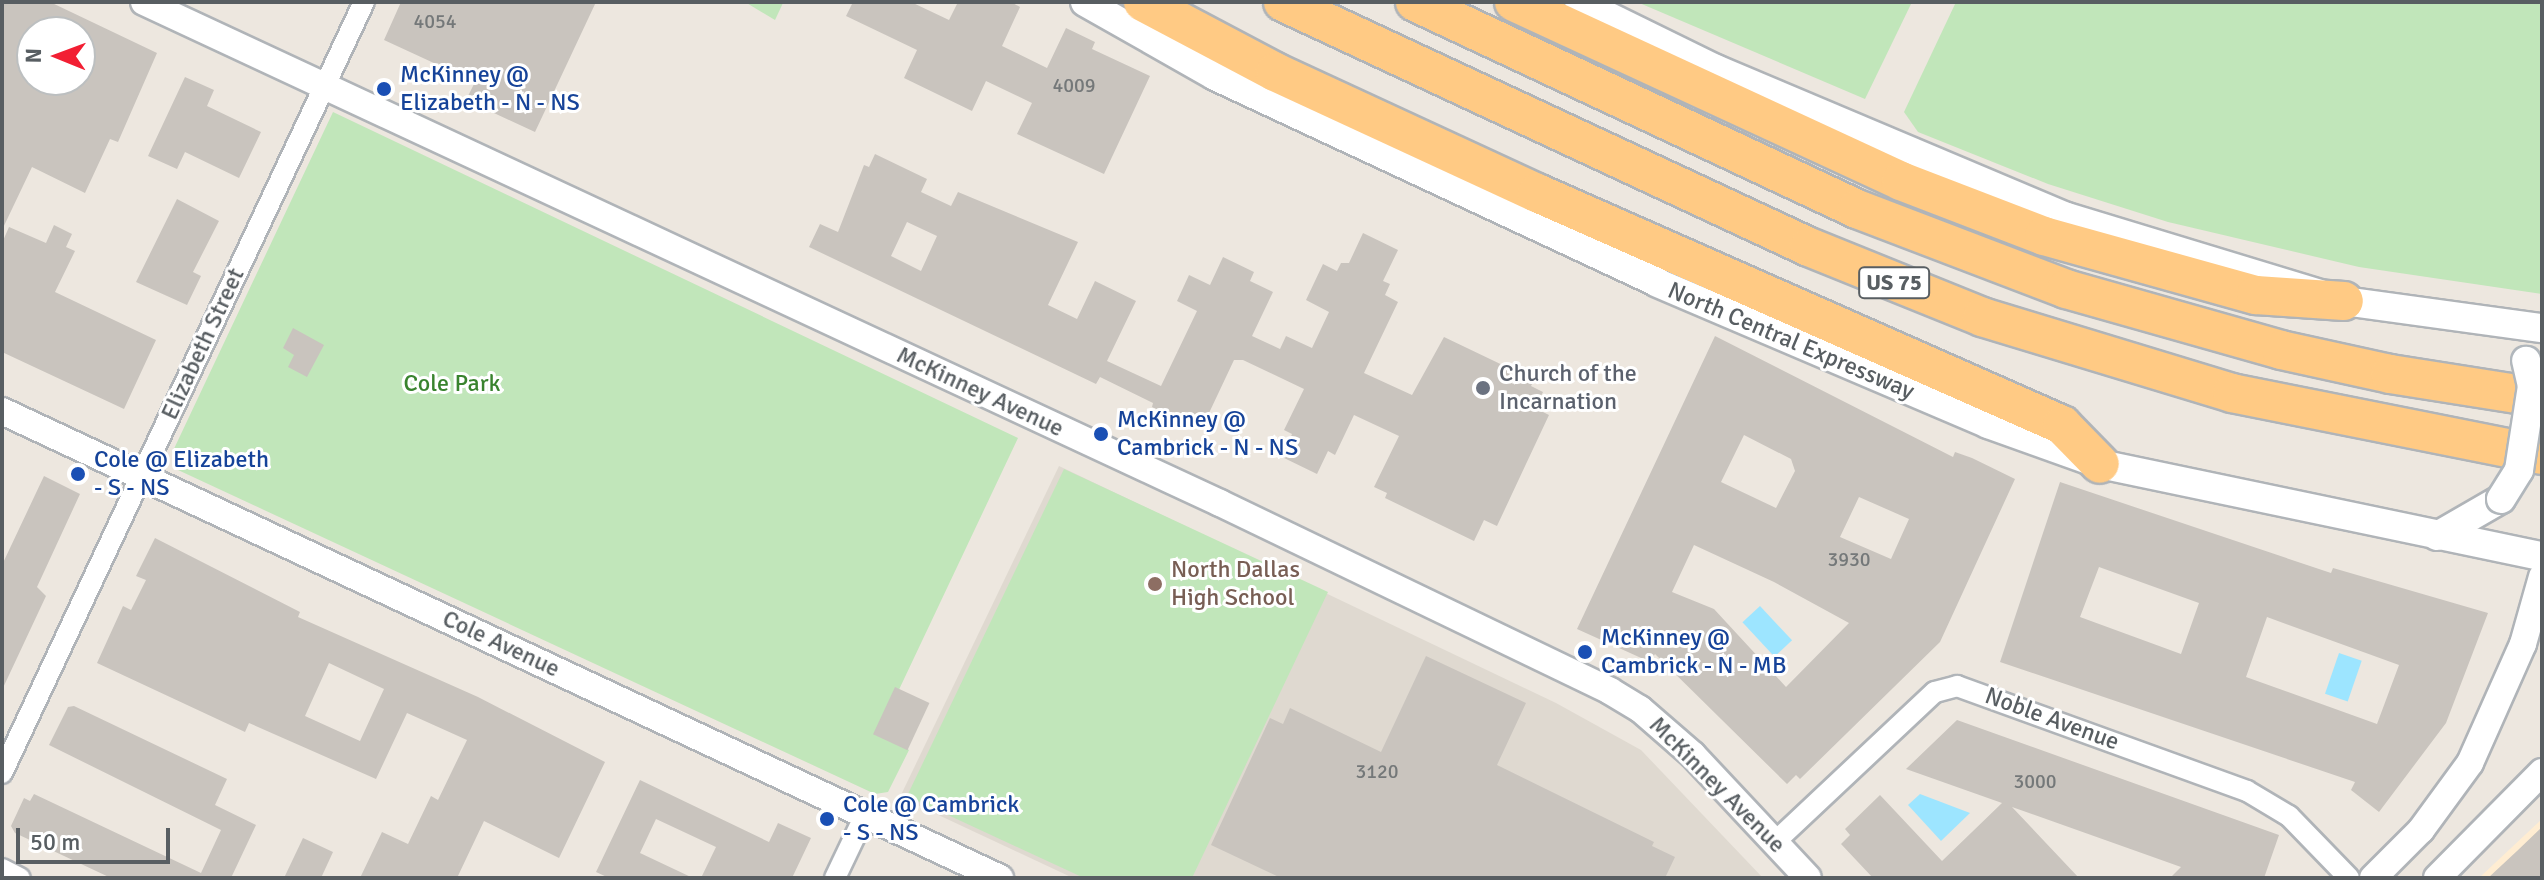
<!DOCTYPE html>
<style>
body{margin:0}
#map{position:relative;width:2544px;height:880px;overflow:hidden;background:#ede7df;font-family:Signika,sans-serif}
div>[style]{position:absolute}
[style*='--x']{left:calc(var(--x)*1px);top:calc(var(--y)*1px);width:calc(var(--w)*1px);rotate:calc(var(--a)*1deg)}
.commercial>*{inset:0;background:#ffedd2}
.education>*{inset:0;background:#dfd9d0}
.green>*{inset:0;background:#c1e6ba}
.water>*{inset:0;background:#9de5ff;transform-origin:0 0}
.building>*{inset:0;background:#c9c4be;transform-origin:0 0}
.roads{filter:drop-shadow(2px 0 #b0b4b8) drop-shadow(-2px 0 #b0b4b8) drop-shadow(0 2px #b0b4b8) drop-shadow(0 -2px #b0b4b8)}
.minor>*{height:20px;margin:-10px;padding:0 10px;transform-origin:10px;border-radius:10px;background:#fff}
.tertiary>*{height:26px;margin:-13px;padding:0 13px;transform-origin:13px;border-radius:13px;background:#fff}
.secondary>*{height:28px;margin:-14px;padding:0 14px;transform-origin:14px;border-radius:14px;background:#fff}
.motorway>*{height:38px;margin:-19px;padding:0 19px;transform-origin:19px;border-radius:19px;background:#ffca84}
.bridges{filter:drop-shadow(2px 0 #b1b7bc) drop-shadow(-2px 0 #b1b7bc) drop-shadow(0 2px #b1b7bc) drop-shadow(0 -2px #b1b7bc)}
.secondary-bridge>*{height:28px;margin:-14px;padding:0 14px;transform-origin:14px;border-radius:14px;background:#fff}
.dots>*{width:22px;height:22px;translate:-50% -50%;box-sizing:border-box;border:4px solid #fff;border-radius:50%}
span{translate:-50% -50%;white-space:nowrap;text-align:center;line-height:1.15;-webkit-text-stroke:6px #fff;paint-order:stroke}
.number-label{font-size:20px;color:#747879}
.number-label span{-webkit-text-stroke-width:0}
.shield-label span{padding:2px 6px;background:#fff;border:2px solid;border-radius:6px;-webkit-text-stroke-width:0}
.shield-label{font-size:22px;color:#585e62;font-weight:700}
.transit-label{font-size:24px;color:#164399}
.left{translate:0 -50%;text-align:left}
.street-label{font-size:24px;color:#585e62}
.worship-label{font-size:24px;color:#5b616d}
.park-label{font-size:24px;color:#39832e}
.education-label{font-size:24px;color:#785e54}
.frame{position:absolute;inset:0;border:4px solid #585e62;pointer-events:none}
.north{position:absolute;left:16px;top:16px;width:80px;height:80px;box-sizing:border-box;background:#fff;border:2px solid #bcbfc0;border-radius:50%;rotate:271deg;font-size:22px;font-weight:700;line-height:32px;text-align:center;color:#585e62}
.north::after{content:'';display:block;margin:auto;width:28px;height:36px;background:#f21f33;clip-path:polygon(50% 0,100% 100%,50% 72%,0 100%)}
.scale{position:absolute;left:16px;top:828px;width:154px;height:36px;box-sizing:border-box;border:4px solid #585e62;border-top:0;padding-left:10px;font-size:24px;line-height:28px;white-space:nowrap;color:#585e62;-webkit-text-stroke:6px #fff;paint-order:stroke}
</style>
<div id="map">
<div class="commercial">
<i style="clip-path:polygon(2542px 819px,2542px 878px,2479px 878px)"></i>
</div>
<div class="education">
<i style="clip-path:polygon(1059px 466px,1556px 703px,1641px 750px,1763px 878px,1073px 878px,900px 797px)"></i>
</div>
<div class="green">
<i style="clip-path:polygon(745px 2px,781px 2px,783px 3px,775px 20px)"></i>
<i style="clip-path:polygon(1637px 2px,1912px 2px,1865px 99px)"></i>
<i style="clip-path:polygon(1956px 2px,2542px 2px,2542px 294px,2359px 267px,2168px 222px,2048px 184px,1918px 132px,1904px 112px)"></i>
<i style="clip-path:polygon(333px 112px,1018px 438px,878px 734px,909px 750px,888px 792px,875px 794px,178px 470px,172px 453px)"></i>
<i style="clip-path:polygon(1064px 469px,1328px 592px,1192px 878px,1084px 878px,907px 796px)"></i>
</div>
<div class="water">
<i style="left:1760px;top:606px;width:47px;height:24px;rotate:47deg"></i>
<i style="left:2339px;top:653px;width:24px;height:43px;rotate:19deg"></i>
<i style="clip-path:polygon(1920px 794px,1970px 813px,1941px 841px,1908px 805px)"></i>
</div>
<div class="building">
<i style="clip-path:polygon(evenodd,2px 2px,50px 2px,157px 53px,118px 142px,110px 139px,85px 193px,32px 167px,2px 230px,2px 2px,32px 32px,80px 32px,80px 80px,32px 80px,32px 32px)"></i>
<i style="clip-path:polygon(401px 2px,596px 2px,535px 132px,466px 100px,475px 82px,384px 40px)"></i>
<i style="clip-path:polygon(853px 2px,911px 2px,949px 20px,958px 2px,1011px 2px,1020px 7px,1002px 46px,1047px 68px,1066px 28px,1095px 42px,1092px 49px,1150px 76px,1104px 174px,1017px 134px,1032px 103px,986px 81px,972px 111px,904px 78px,917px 50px,846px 16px)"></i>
<i style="clip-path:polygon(185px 77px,214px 90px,207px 106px,261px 132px,239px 178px,185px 152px,177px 169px,148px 156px)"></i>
<i style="clip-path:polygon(evenodd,875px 154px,927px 179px,921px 192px,951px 206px,958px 192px,1078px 242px,1048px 305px,1077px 319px,1095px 281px,1136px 301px,1107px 361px,1161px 386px,1197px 311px,1177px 301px,1189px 275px,1210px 285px,1223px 257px,1254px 272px,1250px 281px,1273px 292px,1252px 336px,1280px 349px,1286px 336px,1312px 348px,1329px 312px,1306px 300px,1323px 264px,1337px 271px,1341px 263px,1349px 263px,1363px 233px,1398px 250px,1383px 281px,1390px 284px,1385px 295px,1398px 302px,1364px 373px,1412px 395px,1444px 337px,1534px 380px,1531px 386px,1543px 392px,1535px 408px,1549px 415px,1497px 526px,1484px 520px,1474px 541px,1385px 498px,1387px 493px,1374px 487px,1399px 436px,1354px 415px,1335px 455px,1328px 451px,1317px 474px,1282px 457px,1292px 434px,1284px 430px,1304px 389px,1243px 360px,1234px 360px,1201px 430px,1180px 420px,1178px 426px,1162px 419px,1164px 413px,1152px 407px,1153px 403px,1100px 377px,1096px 384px,809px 247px,820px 224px,838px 232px,864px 165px,869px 167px,875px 154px,907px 222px,937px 236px,921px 271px,891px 256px,907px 222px)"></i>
<i style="clip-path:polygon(177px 199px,219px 221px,193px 272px,201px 276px,187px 305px,136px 282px)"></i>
<i style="clip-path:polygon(54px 225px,72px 234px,66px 247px,75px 251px,55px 292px,156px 340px,124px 409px,2px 352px,2px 243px,9px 227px,46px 243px)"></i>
<i style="clip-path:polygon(293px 328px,324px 345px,307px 377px,288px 367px,294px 355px,283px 348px)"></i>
<i style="clip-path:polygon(evenodd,1715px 336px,1953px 457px,1955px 452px,1972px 458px,2015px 479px,1940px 642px,1800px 779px,1796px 775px,1787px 784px,1655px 654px,1650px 662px,1577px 629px,1715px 336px,1744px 435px,1791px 459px,1795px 471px,1776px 508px,1721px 482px,1744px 435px,1715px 336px,1859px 497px,1909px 519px,1891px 559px,1840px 537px,1859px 497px,1715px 336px,1694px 545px,1774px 582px,1849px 623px,1786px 687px,1714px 609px,1672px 592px,1694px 545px)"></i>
<i style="clip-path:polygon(44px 476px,80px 494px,37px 587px,46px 596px,2px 690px,2px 565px)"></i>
<i style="clip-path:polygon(evenodd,2060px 482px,2331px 573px,2333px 568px,2488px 613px,2446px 723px,2379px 812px,2351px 790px,2355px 782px,2000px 662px,2060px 482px,2099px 567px,2199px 603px,2181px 654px,2080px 617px,2099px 567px,2060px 482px,2267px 617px,2399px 665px,2377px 724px,2246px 677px,2267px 617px)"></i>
<i style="clip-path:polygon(evenodd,155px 538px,300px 612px,298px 617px,478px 697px,605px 762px,559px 858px,484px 821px,457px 878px,360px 878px,382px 832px,408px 844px,431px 796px,438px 800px,467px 740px,407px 713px,376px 779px,249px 723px,245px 732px,97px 663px,123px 606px,131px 610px,146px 580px,136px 576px,155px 538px,329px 663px,384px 689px,360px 741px,305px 716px,329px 663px)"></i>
<i style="clip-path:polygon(1426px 656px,1526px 703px,1497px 765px,1654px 842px,1652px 846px,1675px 857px,1665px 878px,1281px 878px,1211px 845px,1270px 718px,1283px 724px,1290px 708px,1381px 752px)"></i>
<i style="left:895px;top:687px;width:38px;height:52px;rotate:25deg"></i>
<i style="clip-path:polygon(74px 706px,227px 779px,215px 805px,256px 825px,231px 878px,111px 878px,15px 833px,11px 826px,24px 798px,30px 801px,34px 794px,201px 873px,221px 830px,49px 745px,68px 707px)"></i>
<i style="clip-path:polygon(1957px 720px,2279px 835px,2264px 878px,2170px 878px,2181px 867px,2012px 807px,2079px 878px,1873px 878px,1841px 844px,1850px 835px,1845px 829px,1880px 795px,1942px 861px,2002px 803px,1906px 769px)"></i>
<i style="clip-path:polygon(640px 780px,769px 842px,778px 823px,811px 838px,792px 878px,701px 878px,716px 847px,656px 819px,640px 853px,693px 878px,609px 878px,596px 872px)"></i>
<i style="clip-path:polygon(2542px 827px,2542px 878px,2488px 878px,2517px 851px)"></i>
<i style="clip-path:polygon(303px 838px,333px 852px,321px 878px,284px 878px)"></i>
</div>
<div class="roads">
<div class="minor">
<i style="--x:2;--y:773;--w:852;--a:-64.85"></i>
<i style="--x:1775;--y:842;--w:219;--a:-43.2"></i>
<i style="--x:1935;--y:692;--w:23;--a:-15"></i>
<i style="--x:1957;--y:686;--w:308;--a:19.9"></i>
<i style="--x:2247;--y:791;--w:49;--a:30.8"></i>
<i style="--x:2289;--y:816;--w:86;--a:45.9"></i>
<i style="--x:2;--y:869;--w:20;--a:27"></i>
<i style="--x:835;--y:878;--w:70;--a:-64.5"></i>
</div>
<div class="tertiary">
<i style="--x:144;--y:2;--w:1187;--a:24.97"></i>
<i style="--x:1220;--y:503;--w:433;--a:25.7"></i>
<i style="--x:1610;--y:691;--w:35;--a:31"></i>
<i style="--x:1640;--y:709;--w:70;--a:41"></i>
<i style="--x:1693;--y:755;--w:168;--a:46.9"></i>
<i style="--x:2;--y:411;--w:1102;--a:25.08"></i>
<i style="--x:2373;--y:878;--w:68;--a:-45"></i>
<i style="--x:2421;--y:830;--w:83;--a:-53.8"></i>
<i style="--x:2470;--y:763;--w:130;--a:-66"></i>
<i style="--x:2523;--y:644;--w:70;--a:-74.2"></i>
<i style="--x:2437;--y:878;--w:149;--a:-45.3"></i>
</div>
<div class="secondary">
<i style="--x:1085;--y:2;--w:150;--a:29.6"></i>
<i style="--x:1215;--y:76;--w:489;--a:25"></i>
<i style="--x:1658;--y:283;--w:359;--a:23.1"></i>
<i style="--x:1988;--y:424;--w:119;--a:19.7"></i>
<i style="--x:2100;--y:464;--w:451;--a:11.8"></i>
<i style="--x:1579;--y:2;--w:153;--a:26.1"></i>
<i style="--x:1716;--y:69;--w:381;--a:22.9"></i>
<i style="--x:2067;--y:217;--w:289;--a:16.9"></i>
<i style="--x:2344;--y:301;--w:200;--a:7.8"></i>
<i style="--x:2437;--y:536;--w:74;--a:-30"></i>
</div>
<div class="motorway">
<i style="--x:1143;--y:2;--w:149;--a:27.9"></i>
<i style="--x:1275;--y:72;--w:289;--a:24.8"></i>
<i style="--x:1537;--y:193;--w:574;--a:23.84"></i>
<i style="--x:2062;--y:425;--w:54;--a:45.7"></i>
<i style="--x:1283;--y:2;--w:580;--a:24.98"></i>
<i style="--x:1809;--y:247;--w:187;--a:22"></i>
<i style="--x:1982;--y:317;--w:261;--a:16.9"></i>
<i style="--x:2232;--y:393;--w:316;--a:11.3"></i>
<i style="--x:1415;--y:2;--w:488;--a:25.1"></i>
<i style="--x:1857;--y:209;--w:224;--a:20.9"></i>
<i style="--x:2066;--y:289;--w:223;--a:15.8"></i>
<i style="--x:2281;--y:350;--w:112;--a:12.4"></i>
<i style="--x:2390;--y:374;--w:154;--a:9"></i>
<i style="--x:1514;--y:2;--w:426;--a:24.8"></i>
<i style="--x:1901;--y:181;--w:153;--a:21"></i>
<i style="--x:2044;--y:236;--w:220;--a:15.6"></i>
<i style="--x:2256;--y:295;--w:88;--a:3.9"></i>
</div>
</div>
<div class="bridges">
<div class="secondary-bridge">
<i style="--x:2501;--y:499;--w:34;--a:-58"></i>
<i style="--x:2519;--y:470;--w:85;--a:-81.2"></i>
<i style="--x:2532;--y:386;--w:26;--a:-103"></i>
</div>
</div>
<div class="dots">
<i style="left:384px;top:89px;background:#1a4fb4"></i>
<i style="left:1483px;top:388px;background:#6b7280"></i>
<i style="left:1101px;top:434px;background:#1a4fb4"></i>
<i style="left:78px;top:474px;background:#1a4fb4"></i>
<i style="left:1155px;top:584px;background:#8d6e63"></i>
<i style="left:1585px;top:652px;background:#1a4fb4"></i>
<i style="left:827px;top:819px;background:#1a4fb4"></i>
</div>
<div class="number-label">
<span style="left:435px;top:21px">4054</span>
<span style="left:1074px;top:85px">4009</span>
<span style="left:1849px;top:559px">3930</span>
<span style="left:1377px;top:771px">3120</span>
<span style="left:2035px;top:781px">3000</span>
</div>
<div class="shield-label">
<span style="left:1894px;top:283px">US 75</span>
</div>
<div class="transit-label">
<span class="left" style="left:400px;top:89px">McKinney @<br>Elizabeth - N - NS</span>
<span class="left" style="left:1117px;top:434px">McKinney @<br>Cambrick - N - NS</span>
<span class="left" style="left:94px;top:474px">Cole @ Elizabeth<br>- S - NS</span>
<span class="left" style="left:1601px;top:652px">McKinney @<br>Cambrick - N - MB</span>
<span class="left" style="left:843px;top:819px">Cole @ Cambrick<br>- S - NS</span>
</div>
<div class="street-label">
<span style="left:1791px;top:341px;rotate:23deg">North Central Expressway</span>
<span style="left:203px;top:344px;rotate:-65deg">Elizabeth Street</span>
<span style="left:980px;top:392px;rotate:25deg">McKinney Avenue</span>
<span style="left:501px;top:644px;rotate:25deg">Cole Avenue</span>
<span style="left:2052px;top:719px;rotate:20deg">Noble Avenue</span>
<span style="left:1717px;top:785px;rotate:45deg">McKinney Avenue</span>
</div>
<div class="worship-label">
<span class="left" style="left:1499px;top:388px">Church of the<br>Incarnation</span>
</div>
<div class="park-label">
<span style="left:452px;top:384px">Cole Park</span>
</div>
<div class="education-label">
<span class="left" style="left:1171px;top:584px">North Dallas<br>High School</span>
</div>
<div class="frame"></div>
<div class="north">N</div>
<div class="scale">50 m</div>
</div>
